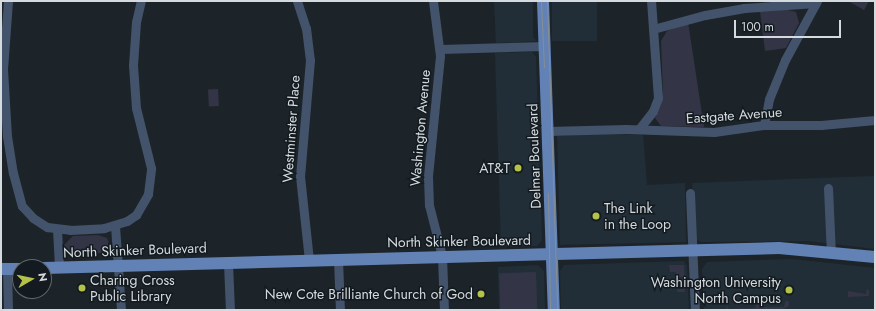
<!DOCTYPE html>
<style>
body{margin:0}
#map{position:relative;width:876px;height:311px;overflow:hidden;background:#1c2429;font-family:Jost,sans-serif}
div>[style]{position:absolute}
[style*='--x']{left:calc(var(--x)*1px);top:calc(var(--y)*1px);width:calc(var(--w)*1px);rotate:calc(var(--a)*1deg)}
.built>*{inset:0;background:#212e37;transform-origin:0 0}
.green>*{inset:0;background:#343447;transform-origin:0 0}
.minor>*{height:9px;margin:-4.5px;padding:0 4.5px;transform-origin:4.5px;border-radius:4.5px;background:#43536c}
.major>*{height:12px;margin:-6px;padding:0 6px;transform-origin:6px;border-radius:6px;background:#6282b5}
.tram>*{height:1px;margin:-0.5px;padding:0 0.5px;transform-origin:0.5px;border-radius:0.5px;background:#878e92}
.dots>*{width:11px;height:11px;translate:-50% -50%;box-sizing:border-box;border:2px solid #131b20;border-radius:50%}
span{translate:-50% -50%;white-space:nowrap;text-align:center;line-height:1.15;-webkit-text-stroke:3px #131b20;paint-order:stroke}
.street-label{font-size:14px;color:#d5dade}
.poi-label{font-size:14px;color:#d5dade}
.right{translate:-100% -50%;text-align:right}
.left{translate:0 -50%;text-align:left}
.frame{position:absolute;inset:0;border:2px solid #d5dade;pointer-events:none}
.north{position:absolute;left:12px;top:259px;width:40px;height:40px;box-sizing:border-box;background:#131b20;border:1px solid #61676c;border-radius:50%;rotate:81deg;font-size:11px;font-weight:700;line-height:16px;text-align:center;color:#d5dade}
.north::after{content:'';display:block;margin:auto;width:14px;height:18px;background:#b4c24a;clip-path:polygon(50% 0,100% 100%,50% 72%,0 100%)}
.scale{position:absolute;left:734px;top:20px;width:107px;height:18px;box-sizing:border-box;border:2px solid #d5dade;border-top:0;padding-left:5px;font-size:12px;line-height:14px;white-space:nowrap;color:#d5dade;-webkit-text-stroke:3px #131b20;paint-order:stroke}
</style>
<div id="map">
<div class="built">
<i style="clip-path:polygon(494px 1px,533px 1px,533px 37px,537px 41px,496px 43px)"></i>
<i style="left:552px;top:1px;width:45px;height:40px"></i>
<i style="clip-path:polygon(532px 52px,536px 57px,542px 240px,537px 246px,501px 247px,495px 53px)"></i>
<i style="clip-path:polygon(600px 134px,643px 135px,647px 185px,685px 183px,686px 242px,560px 245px,557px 136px)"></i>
<i style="clip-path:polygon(875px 176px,875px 249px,808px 241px,701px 242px,696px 239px,692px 183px)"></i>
<i style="clip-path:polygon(792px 259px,875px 268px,875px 310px,704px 310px,702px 269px,707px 262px)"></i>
<i style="clip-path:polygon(684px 261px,687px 266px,689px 310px,561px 310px,560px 271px,564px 265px)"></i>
<i style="clip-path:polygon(538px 265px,544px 271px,545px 310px,499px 310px,498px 267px)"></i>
</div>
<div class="green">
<i style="clip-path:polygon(848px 1px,869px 1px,864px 10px)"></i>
<i style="clip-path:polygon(784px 9px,796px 12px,799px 23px,786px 48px,765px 51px,760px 11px)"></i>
<i style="clip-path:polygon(688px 22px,704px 127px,661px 126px,655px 118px,663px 93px,661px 41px,667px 31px)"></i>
<i style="left:218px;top:89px;width:17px;height:10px;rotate:87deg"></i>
<i style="clip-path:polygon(98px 235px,107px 238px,112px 253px,62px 253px,63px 246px,73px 236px)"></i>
<i style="clip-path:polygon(669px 265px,684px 265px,685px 292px,677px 292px,677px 289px,682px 289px,682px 277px,676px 277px,676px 272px,670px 272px)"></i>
<i style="left:536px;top:272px;width:38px;height:37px;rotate:88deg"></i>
<i style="clip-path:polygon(867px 289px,869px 290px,869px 296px,848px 297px,848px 291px,866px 294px)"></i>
<i style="clip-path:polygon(785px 301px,789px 301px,789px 306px,781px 310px,726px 310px,727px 303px,728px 309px,755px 308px,756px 302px,760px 303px,761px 307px,784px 307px)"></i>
</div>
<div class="minor">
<i style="--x:8;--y:1;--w:68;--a:94.2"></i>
<i style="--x:3;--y:69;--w:67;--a:86.6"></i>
<i style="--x:7;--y:136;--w:37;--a:81"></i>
<i style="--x:13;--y:173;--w:34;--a:75"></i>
<i style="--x:22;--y:206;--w:16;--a:47"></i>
<i style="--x:33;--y:218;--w:17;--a:33"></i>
<i style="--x:47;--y:227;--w:23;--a:7"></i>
<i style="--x:70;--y:230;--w:34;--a:-3"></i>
<i style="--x:104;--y:228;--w:24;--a:-17"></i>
<i style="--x:127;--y:221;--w:11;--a:-34"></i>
<i style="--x:136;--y:215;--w:24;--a:-60"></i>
<i style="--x:148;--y:194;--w:26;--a:-83"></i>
<i style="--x:151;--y:168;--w:62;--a:-104"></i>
<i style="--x:136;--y:108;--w:43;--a:-94"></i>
<i style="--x:133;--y:65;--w:43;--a:-86"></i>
<i style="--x:136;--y:22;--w:22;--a:-77"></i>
<i style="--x:297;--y:1;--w:28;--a:72"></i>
<i style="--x:306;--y:28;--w:32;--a:83"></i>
<i style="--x:310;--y:60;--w:116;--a:94.9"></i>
<i style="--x:300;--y:176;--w:84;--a:83.9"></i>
<i style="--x:433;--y:1;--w:55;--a:82.7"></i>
<i style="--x:440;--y:56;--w:122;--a:95.7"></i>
<i style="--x:428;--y:177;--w:28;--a:88"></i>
<i style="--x:429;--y:205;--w:53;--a:75.7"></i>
<i style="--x:442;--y:256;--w:54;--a:87.9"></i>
<i style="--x:653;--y:29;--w:54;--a:-15.1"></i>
<i style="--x:705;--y:15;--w:40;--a:-10"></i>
<i style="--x:744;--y:8;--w:72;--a:-4"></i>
<i style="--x:440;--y:49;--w:105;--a:-1.6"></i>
<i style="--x:764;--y:125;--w:26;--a:-79"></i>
<i style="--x:769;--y:99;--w:42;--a:-67.7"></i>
<i style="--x:785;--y:60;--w:67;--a:-61.5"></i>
<i style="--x:639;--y:129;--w:23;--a:-52"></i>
<i style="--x:653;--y:111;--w:14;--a:-69"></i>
<i style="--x:658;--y:98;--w:97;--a:-94.1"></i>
<i style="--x:548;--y:131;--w:78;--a:-1.5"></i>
<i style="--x:626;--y:129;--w:88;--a:2"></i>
<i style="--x:714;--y:132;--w:50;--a:-8"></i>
<i style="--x:764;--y:125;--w:57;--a:0"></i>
<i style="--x:821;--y:125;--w:54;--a:-5.3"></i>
<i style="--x:828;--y:188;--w:65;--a:87.4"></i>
<i style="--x:690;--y:193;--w:117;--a:87.6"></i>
<i style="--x:115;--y:226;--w:84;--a:85.9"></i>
<i style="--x:57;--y:229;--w:38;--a:87"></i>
<i style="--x:338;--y:259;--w:51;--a:87.8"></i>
<i style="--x:228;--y:263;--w:47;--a:87.6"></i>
<i style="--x:7;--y:269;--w:41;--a:88.6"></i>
</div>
<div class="major">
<i style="--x:543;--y:1;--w:309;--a:88"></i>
<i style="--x:44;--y:268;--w:735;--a:-1.56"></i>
<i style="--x:779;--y:248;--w:96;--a:5.4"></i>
<i style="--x:1;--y:269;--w:19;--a:0"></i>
</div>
<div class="tram">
<i style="--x:541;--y:1;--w:66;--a:87.4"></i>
<i style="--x:547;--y:1;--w:309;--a:88.1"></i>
<i style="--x:548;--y:193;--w:117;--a:89"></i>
</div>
<div class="dots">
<i style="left:518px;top:168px;background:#b4c24a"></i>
<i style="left:596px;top:216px;background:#b4c24a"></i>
<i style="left:82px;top:288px;background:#b4c24a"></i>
<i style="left:789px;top:290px;background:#b4c24a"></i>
<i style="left:481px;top:294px;background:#b4c24a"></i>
</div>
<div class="street-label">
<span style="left:734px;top:115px;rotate:-4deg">Eastgate Avenue</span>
<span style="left:420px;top:128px;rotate:-85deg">Washington Avenue</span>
<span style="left:291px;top:129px;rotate:-86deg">Westminster Place</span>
<span style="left:534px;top:156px;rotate:-92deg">Delmar Boulevard</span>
<span style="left:459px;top:241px;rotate:-1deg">North Skinker Boulevard</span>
<span style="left:135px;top:250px;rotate:-2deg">North Skinker Boulevard</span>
</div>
<div class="poi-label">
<span class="right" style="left:510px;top:168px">AT&amp;T</span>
<span class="left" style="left:604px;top:216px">The Link<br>in the Loop</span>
<span class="left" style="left:90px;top:288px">Charing Cross<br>Public Library</span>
<span class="right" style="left:781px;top:290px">Washington University<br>North Campus</span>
<span class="right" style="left:473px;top:294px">New Cote Brilliante Church of God</span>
</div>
<div class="frame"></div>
<div class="north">N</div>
<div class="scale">100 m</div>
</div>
